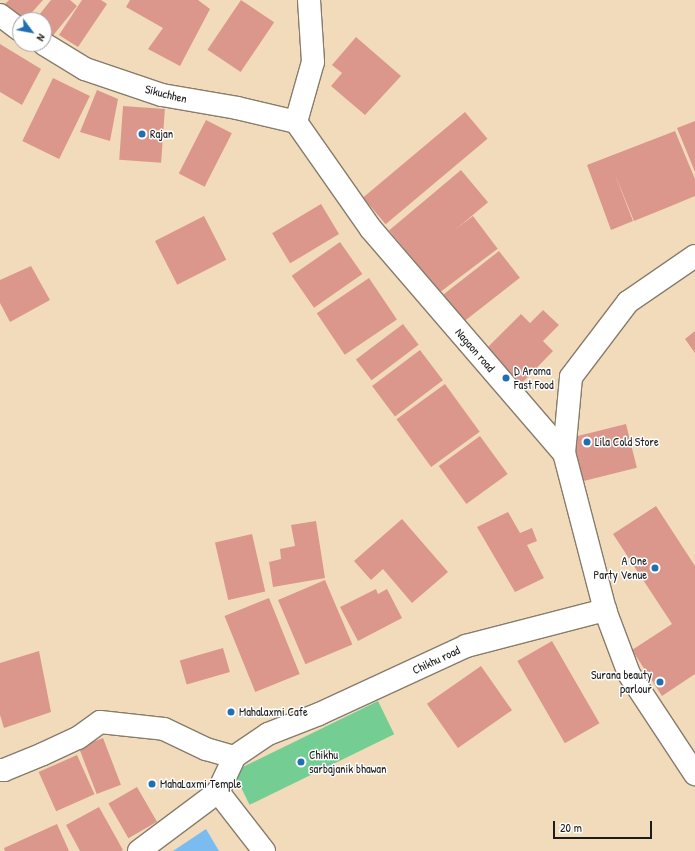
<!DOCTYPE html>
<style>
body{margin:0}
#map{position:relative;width:695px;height:851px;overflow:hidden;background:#f2dbbb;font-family:"Patrick Hand",sans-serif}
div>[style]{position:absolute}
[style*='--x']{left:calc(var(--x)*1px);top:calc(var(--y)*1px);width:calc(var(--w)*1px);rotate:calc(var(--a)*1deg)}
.green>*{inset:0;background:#74ce94;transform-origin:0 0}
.water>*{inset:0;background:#7bbcf0}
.building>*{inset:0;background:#db978b;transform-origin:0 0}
.roads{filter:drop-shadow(1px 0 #877c6c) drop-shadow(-1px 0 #877c6c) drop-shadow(0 1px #877c6c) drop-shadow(0 -1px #877c6c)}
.street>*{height:22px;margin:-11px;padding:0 11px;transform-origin:11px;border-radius:11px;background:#fff}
.dots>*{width:11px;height:11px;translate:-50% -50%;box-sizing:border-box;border:2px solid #fff;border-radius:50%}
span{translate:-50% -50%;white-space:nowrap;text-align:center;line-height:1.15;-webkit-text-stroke:3px #fff;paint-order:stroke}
.street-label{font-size:12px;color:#1c1c1c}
.poi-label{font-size:12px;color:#1c1c1c}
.left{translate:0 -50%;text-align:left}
.right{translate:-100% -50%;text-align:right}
.north{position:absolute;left:12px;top:12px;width:40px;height:40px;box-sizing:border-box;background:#fff;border:1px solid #a4a4a4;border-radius:50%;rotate:122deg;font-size:11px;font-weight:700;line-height:16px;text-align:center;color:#1c1c1c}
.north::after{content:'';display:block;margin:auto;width:14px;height:18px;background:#1f6fb2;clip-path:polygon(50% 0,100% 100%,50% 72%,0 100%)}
.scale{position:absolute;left:553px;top:821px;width:99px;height:18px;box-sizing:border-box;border:2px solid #1c1c1c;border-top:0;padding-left:5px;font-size:12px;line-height:14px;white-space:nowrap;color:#1c1c1c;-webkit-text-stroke:3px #fff;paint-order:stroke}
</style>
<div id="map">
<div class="green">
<i style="left:378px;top:701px;width:37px;height:161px;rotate:64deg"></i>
</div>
<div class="water">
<i style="clip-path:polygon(206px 829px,219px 851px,173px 851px)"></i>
</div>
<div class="building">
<i style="clip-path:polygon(9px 0,43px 0,25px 20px,23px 20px,5px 4px)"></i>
<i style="clip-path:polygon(51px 0,70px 0,77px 6px,51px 38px,44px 33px,44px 20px,35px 20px)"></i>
<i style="clip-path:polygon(82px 0,101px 0,107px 4px,78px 47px,59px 35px)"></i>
<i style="clip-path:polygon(130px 0,198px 0,210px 9px,180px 66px,148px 49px,163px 28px,126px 7px)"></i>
<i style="left:241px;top:0;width:40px;height:60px;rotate:34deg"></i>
<i style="clip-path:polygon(356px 37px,401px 76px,365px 115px,331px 86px,342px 73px,332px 65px)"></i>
<i style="clip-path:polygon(0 44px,41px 69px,22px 105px,0 92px)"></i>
<i style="left:53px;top:78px;width:41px;height:70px;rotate:26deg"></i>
<i style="clip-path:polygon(97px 90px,118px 99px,110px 141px,80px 132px)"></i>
<i style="left:123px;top:106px;width:42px;height:54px;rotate:4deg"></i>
<i style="left:465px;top:112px;width:35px;height:133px;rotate:50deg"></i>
<i style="left:206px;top:120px;width:29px;height:60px;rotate:27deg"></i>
<i style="clip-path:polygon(695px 121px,695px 172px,677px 128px)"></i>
<i style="clip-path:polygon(675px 131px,695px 179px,695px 196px,671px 206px,663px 188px,671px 206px,634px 221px,614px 172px,633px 221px,611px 230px,587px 165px)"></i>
<i style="left:461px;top:170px;width:42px;height:94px;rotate:50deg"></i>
<i style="left:321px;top:204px;width:35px;height:57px;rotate:59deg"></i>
<i style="left:204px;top:216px;width:49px;height:55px;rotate:63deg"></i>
<i style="left:473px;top:216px;width:41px;height:74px;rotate:53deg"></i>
<i style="left:340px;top:242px;width:39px;height:59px;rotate:55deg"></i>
<i style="left:499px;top:251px;width:34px;height:71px;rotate:52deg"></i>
<i style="clip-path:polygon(31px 266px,50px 300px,10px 322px,0 303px,0 280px)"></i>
<i style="left:369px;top:278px;width:50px;height:63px;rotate:56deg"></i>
<i style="clip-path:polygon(543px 310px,559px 325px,543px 341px,553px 351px,521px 384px,486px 349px,521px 314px,530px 323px)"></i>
<i style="left:403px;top:324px;width:26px;height:59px;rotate:53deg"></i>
<i style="clip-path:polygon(695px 331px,695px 353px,685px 339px)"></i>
<i style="left:420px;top:350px;width:38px;height:60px;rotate:53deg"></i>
<i style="left:445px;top:384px;width:59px;height:60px;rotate:54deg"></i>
<i style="left:626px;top:424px;width:45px;height:59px;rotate:76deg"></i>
<i style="left:480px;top:436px;width:47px;height:51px;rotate:54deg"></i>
<i style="clip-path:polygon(656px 506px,695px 566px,695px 674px,662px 696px,632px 650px,672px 624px,613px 534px)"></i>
<i style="clip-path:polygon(508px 512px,520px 533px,532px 528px,537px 541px,527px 545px,544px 578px,515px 592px,477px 527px)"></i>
<i style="clip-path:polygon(402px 519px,448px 572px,412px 603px,383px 569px,371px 580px,354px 561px)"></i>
<i style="clip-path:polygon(316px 521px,325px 578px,273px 587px,269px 562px,281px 559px,280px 549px,295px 546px,291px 525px)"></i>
<i style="left:252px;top:534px;width:59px;height:38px;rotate:77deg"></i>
<i style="left:325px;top:580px;width:70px;height:51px;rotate:67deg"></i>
<i style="clip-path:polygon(376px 589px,378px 594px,387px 589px,402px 618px,358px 641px,340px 607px)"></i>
<i style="left:269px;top:598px;width:82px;height:48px;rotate:68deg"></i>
<i style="left:552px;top:641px;width:95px;height:40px;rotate:60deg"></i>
<i style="left:223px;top:648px;width:25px;height:45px;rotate:74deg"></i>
<i style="clip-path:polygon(39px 651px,51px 712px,4px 728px,0 715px,0 663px)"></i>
<i style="left:481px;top:666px;width:54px;height:66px;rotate:55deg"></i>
<i style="left:103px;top:738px;width:50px;height:26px;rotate:69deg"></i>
<i style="left:77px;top:755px;width:43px;height:42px;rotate:66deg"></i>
<i style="left:137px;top:787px;width:40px;height:33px;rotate:60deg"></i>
<i style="clip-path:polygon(99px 807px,123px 850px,121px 851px,80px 851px,66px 825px)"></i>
<i style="clip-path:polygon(57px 824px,69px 851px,5px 851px,4px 848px)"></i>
</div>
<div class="roads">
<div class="street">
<i style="--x:0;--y:15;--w:25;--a:37"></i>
<i style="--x:44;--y:44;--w:48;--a:31.4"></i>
<i style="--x:85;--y:69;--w:81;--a:18.7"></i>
<i style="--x:162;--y:95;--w:76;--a:9.8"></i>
<i style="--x:237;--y:108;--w:61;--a:13.3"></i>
<i style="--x:296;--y:122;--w:131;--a:55"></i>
<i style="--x:371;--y:229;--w:296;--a:49.3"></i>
<i style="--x:564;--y:453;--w:76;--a:-84.7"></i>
<i style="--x:571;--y:377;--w:94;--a:-52.8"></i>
<i style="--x:628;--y:302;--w:81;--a:-34.5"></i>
<i style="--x:296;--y:122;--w:62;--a:-74.2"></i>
<i style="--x:313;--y:62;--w:62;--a:-93.7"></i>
<i style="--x:605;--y:610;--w:68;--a:69.4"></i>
<i style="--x:629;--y:674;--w:120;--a:56.6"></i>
<i style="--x:0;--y:770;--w:4;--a:0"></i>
<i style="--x:4;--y:770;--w:42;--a:-22.3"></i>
<i style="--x:43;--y:754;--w:38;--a:-25"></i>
<i style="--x:78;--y:738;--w:27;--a:-36"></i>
<i style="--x:100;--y:722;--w:64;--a:6.2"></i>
<i style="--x:164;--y:729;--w:47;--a:25.5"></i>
<i style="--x:206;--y:749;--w:29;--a:16"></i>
<i style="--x:139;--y:851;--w:99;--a:-36.8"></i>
<i style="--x:264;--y:851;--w:75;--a:-127.9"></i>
<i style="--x:218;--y:792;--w:38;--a:-65"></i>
<i style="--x:234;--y:757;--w:41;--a:-34.1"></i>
<i style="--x:268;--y:734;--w:55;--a:-21.4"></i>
<i style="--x:319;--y:714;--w:162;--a:-24.8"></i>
<i style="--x:466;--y:646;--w:144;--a:-14.5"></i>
<i style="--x:605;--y:610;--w:162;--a:-104.6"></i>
</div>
</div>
<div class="dots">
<i style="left:142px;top:134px;background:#1f6fb2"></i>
<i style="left:506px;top:378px;background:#1f6fb2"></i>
<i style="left:587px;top:442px;background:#1f6fb2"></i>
<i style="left:655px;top:568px;background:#1f6fb2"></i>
<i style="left:660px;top:682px;background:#1f6fb2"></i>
<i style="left:231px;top:712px;background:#1f6fb2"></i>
<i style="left:301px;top:762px;background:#1f6fb2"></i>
<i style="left:152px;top:784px;background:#1f6fb2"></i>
</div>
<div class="street-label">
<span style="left:166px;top:94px;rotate:14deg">Sikuchhen</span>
<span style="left:475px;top:350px;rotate:49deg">Nagaon road</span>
<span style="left:436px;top:660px;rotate:-25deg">Chikhu road</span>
</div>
<div class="poi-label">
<span class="left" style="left:150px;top:134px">Rajan</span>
<span class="left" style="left:514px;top:378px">D Aroma<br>Fast Food</span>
<span class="left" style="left:595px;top:442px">Lila Cold Store</span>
<span class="right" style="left:647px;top:568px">A One<br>Party Venue</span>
<span class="right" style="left:652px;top:682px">Surana beauty<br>parlour</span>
<span class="left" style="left:239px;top:712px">Mahalaxmi Cafe</span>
<span class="left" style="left:309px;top:762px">Chikhu<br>sarbajanik bhawan</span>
<span class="left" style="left:160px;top:784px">MahaLaxmi Temple</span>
</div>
<div class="north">N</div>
<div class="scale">20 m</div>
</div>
